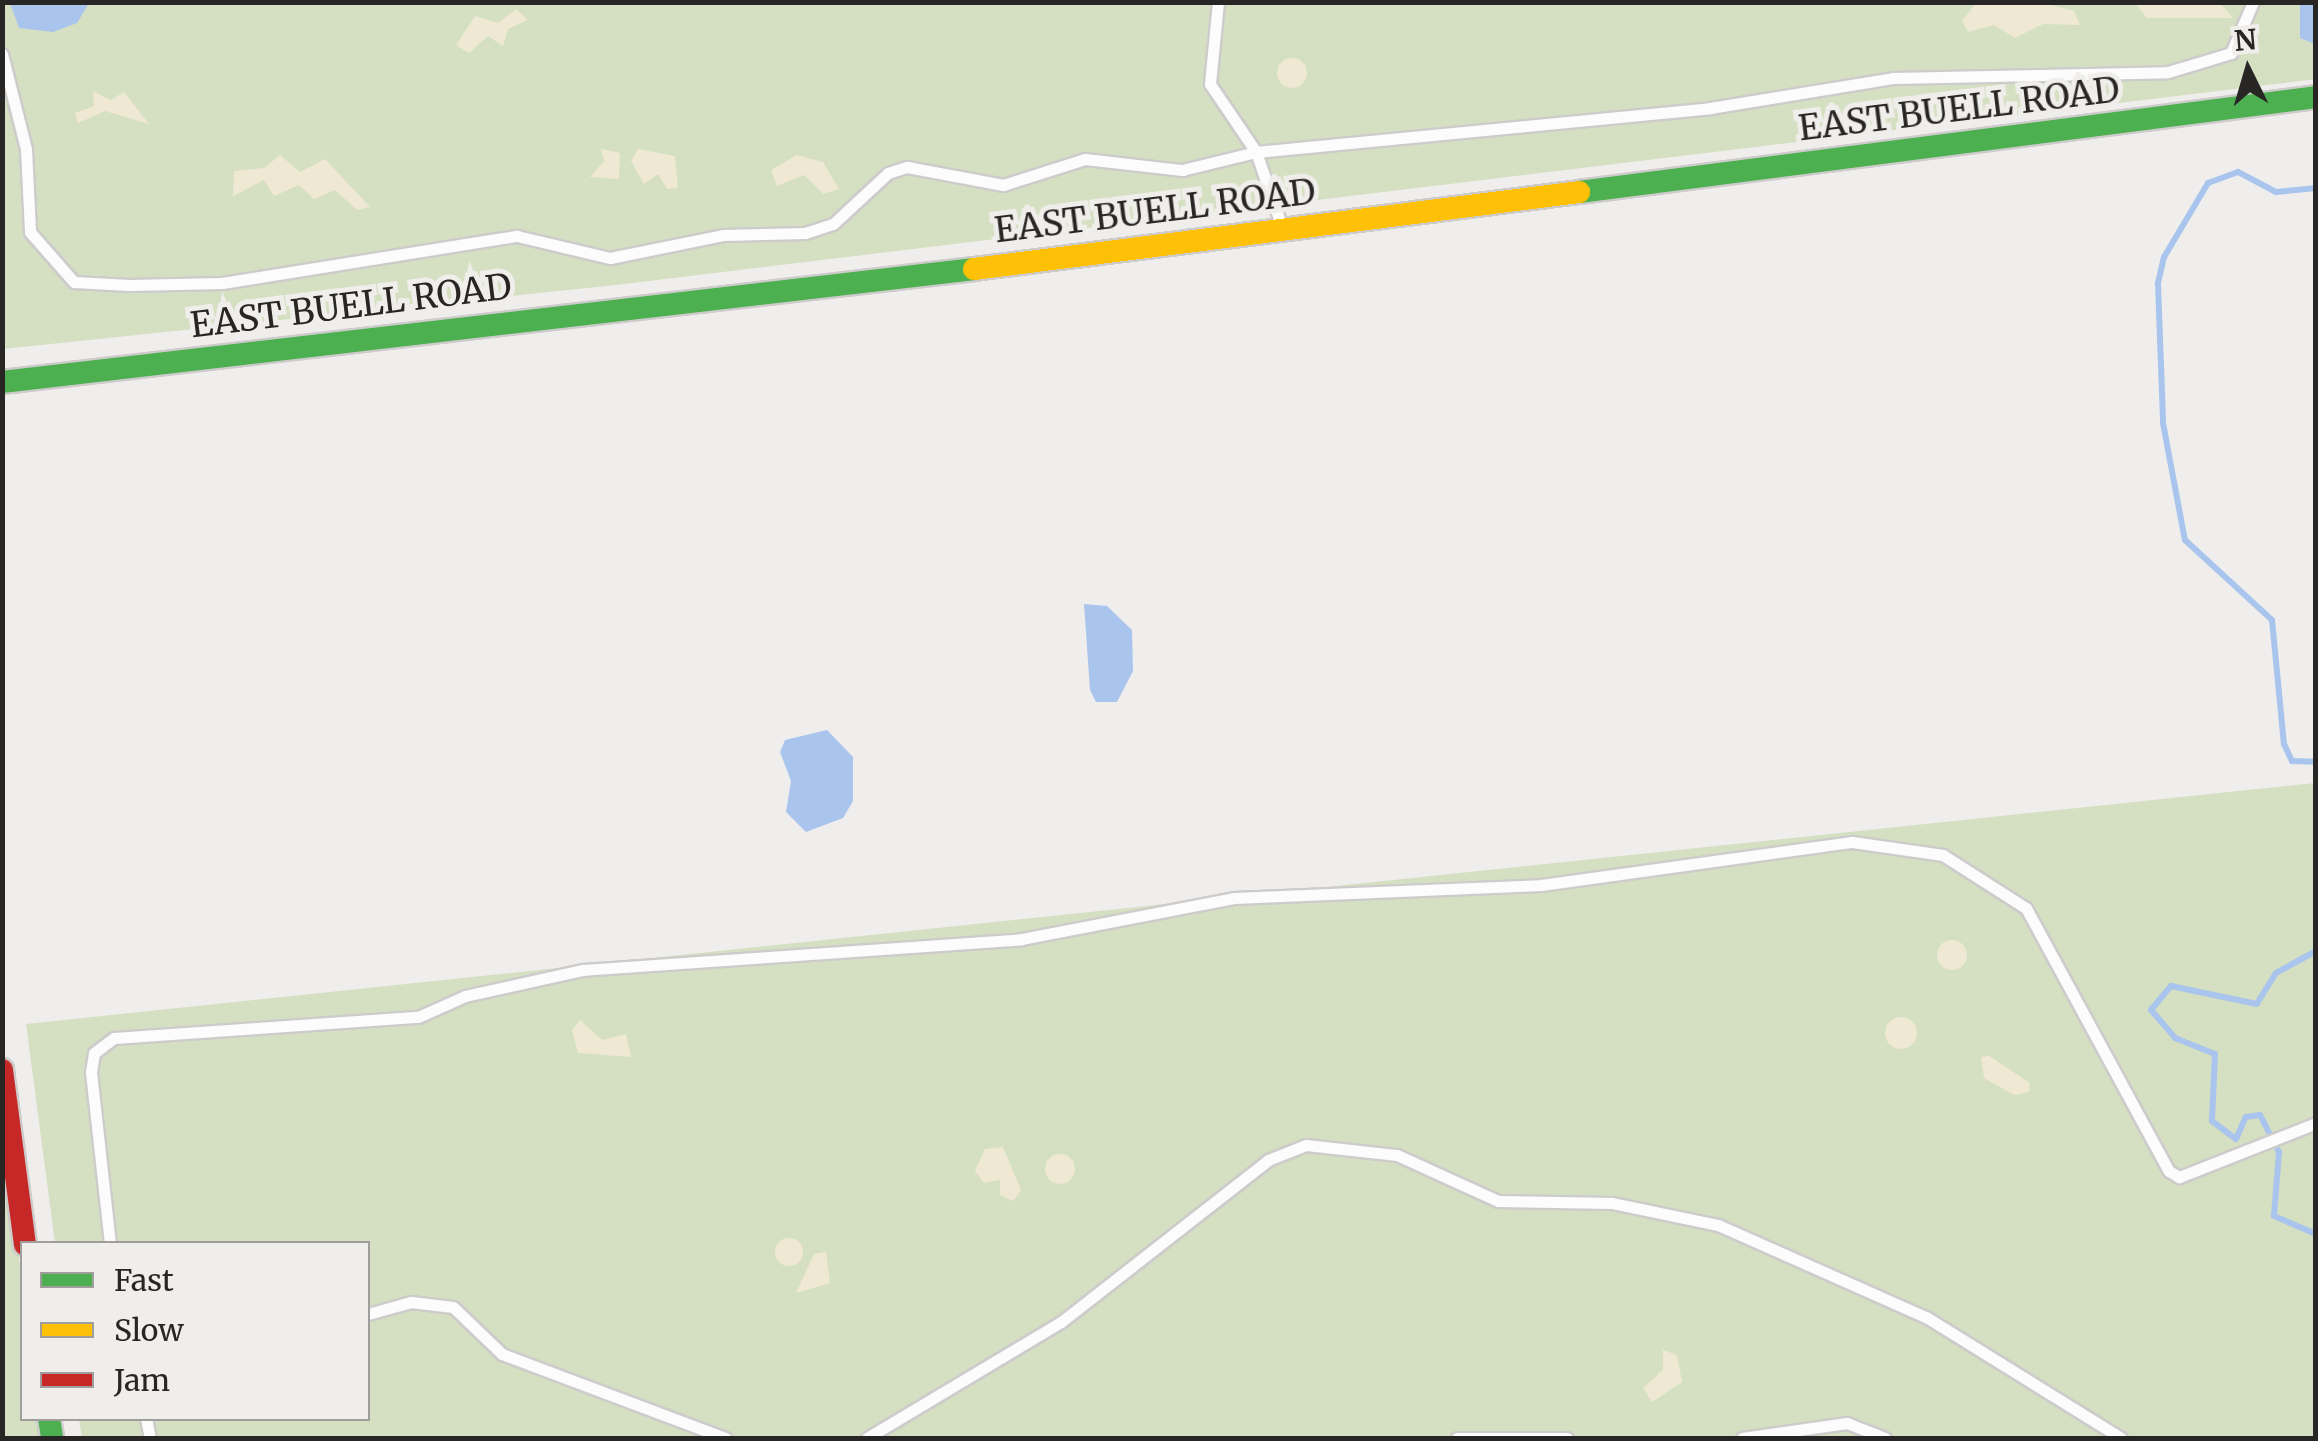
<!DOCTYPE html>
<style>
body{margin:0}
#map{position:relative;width:2318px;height:1441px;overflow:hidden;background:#efeeec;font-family:Merriweather,serif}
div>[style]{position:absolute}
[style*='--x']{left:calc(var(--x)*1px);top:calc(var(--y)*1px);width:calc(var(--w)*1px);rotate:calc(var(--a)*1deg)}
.green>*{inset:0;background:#d5dfc1}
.sand>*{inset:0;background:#efe9d4}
.round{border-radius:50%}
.water>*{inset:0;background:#a9c5ed}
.stream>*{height:6px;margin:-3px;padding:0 3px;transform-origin:3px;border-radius:3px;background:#a9c5ed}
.roads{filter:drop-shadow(2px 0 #cdcccb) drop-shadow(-2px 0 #cdcccb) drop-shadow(0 2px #cdcccb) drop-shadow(0 -2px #cdcccb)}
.lane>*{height:11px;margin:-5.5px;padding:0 5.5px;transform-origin:5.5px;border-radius:5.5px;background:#fdfcfc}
.fast>*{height:22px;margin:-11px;padding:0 11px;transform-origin:11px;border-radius:11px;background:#4caf50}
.slow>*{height:22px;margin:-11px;padding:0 11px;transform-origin:11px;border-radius:11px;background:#ffc107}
.jam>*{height:22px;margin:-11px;padding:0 11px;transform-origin:11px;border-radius:11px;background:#c62828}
span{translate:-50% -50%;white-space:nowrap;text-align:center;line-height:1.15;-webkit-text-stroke:10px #f0eeeb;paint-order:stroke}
.street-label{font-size:35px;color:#272625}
.frame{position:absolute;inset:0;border:5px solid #272625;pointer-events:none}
.legend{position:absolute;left:20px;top:1241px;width:350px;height:180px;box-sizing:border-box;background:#f0eeeb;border:2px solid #a09e9c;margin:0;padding:12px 18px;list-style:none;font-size:30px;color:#272625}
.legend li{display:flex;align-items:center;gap:20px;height:50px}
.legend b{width:50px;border:2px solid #a09e9c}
.north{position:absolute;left:2198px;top:20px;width:100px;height:100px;-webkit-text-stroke:8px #f0eeeb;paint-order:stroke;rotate:355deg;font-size:28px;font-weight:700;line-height:40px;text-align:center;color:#272625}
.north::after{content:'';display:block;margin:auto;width:35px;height:45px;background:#272625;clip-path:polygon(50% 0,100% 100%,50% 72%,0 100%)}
</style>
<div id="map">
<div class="green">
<i style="clip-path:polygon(2315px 2px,2316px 79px,616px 285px,3px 349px,2px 3px)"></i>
<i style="clip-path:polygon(2315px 783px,2315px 1438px,82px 1438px,79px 1419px,368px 1418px,368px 1244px,55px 1243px,26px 1024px)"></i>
<i style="clip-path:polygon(2px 1129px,22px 1280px,22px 1418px,41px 1419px,43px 1438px,3px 1438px)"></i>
</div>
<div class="sand">
<i style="clip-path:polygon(1976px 3px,2044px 3px,2074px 11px,2080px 25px,2043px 24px,2015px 38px,1994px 25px,1968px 32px,1962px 21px)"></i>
<i style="clip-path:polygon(2135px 3px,2220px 3px,2233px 18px,2147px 18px)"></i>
<i style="clip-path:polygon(516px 9px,528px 20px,508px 29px,503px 46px,488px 36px,469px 53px,456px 45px,475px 16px,498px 23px)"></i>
<i class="round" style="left:1277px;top:58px;width:30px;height:30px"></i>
<i style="clip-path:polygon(93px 91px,111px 100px,124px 92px,149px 124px,105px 111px,78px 123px,75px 113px,94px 106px)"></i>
<i style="clip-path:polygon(601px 149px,620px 153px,619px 179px,590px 177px,604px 161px)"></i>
<i style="clip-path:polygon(638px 149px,675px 156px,678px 188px,667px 189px,658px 174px,644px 184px,631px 161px)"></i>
<i style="clip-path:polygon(280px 155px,300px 172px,325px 159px,370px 207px,357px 210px,335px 190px,314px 199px,299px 185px,274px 196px,264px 180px,233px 196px,234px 171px,264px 168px)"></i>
<i style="clip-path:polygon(797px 155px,823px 162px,839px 189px,823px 194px,804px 175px,777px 186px,771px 170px)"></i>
<i class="round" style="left:1937px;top:940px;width:30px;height:30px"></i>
<i class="round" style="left:1885px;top:1017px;width:32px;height:32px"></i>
<i style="clip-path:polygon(580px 1020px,602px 1040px,626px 1034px,631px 1057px,578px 1053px,572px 1030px)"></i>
<i style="clip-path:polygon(1989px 1056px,2030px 1083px,2029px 1092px,2014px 1095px,1984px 1078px,1981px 1057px)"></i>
<i style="clip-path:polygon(1003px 1147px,1021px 1190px,1013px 1201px,1000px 1195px,1000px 1180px,984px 1183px,975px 1171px,985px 1149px)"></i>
<i class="round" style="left:1045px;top:1154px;width:30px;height:30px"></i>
<i class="round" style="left:775px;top:1238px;width:28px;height:28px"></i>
<i style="clip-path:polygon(826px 1252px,830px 1283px,796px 1293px,814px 1254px)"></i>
<i style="clip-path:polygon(1663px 1350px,1677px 1355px,1682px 1382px,1652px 1402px,1643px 1388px,1663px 1370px)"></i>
</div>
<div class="water">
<i style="clip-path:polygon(10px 3px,10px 2px,89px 3px,77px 23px,53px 32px,19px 28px)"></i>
<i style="clip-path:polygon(2300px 3px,2315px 3px,2315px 44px,2300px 38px)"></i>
<i style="clip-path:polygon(1084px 604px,1107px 606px,1132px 630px,1133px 671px,1117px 702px,1096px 702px,1090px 690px)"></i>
<i style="clip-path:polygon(827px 730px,853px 757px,853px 801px,843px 818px,806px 832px,786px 812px,791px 781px,780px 752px,785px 740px)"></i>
</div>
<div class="stream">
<i style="--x:2316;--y:188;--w:40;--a:174.3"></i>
<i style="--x:2276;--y:192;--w:43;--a:-152.2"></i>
<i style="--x:2238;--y:172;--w:32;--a:160"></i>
<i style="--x:2208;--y:183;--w:86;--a:120.7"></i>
<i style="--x:2164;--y:257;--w:28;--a:103"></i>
<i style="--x:2158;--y:284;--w:139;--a:87.9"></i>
<i style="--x:2163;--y:423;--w:119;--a:79.4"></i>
<i style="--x:2185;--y:540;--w:118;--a:42.6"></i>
<i style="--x:2272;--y:620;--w:125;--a:84.5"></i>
<i style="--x:2284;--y:744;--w:19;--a:65"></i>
<i style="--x:2292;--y:761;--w:24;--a:2"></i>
<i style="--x:2316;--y:951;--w:46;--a:151.2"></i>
<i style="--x:2276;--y:973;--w:36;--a:122"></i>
<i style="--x:2257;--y:1004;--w:88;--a:-168.2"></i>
<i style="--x:2171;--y:986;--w:31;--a:130"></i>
<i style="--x:2151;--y:1010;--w:37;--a:49"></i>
<i style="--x:2175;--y:1038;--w:43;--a:21.8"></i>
<i style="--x:2215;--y:1054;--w:67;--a:92.6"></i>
<i style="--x:2212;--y:1121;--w:30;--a:37"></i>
<i style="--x:2236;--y:1139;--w:24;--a:-66"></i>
<i style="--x:2246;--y:1117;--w:14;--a:-8"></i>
<i style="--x:2260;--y:1115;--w:42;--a:62.8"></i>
<i style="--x:2279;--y:1152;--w:64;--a:94.5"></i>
<i style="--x:2274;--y:1216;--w:46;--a:23.2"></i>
</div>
<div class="roads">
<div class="lane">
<i style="--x:1218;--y:2;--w:82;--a:95.6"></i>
<i style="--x:1210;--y:84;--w:82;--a:55.9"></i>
<i style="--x:1256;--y:152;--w:83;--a:70.9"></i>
<i style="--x:2;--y:54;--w:98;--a:75.8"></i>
<i style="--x:26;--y:149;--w:83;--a:87.2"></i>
<i style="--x:30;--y:232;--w:67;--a:48.7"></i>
<i style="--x:74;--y:282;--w:55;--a:3.1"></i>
<i style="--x:129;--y:285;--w:93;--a:-1.2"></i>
<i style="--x:222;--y:283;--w:299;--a:-9.1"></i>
<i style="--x:517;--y:236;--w:96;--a:13.3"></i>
<i style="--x:610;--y:258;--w:115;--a:-11.5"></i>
<i style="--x:723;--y:235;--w:82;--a:-1.4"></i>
<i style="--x:805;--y:233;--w:29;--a:-18"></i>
<i style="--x:833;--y:224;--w:75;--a:-42.8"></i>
<i style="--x:888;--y:173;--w:20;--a:-18"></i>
<i style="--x:907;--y:167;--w:98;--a:10.6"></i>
<i style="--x:1003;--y:185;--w:86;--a:-17.6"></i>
<i style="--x:1085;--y:159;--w:98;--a:6.5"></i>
<i style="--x:1182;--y:170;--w:76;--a:-13.7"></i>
<i style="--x:1256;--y:152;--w:456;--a:-5.5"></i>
<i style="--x:1710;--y:108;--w:185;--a:-9.3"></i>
<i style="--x:1893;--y:78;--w:275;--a:-1.2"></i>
<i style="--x:2168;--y:72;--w:66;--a:-16.8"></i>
<i style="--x:2231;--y:53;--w:56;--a:-66.7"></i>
<i style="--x:110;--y:1244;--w:173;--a:-96.3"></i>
<i style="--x:91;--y:1072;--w:19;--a:-81"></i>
<i style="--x:94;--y:1053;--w:25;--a:-37"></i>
<i style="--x:114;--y:1038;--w:305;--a:-4"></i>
<i style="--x:418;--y:1017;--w:51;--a:-24.1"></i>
<i style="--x:465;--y:996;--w:120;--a:-12.5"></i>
<i style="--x:582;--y:970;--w:440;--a:-4"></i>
<i style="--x:1021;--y:939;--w:216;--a:-10.9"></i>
<i style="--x:1233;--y:898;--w:308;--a:-2.4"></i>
<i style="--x:1541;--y:885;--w:314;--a:-7.9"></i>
<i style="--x:1852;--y:842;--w:92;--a:8.1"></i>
<i style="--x:1943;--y:855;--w:98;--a:32.6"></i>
<i style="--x:2026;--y:908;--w:299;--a:61.5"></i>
<i style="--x:2169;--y:1171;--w:12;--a:31"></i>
<i style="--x:2179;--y:1177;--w:147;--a:-21.5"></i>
<i style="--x:368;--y:1314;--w:45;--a:-15.6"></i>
<i style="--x:411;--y:1302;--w:42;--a:6.8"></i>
<i style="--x:453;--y:1307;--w:68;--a:43.8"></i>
<i style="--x:502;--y:1354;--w:239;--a:20.6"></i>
<i style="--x:146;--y:1418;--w:20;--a:79"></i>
<i style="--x:867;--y:1438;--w:226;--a:-30.9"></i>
<i style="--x:1061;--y:1322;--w:263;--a:-38"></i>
<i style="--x:1268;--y:1160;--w:41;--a:-21.5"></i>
<i style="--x:1306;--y:1145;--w:92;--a:6.3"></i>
<i style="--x:1397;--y:1155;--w:111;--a:24.5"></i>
<i style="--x:1498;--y:1201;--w:114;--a:1"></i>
<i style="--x:1612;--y:1203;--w:108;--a:11.7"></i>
<i style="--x:1718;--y:1225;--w:227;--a:23.9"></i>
<i style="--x:1926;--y:1317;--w:229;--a:31.8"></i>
<i style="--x:1457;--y:1438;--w:110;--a:0"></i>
<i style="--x:1742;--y:1438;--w:106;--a:-8.1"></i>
<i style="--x:1847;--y:1423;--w:41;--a:21.5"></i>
</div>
<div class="fast">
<i style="--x:1579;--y:192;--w:743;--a:-7.34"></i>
<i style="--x:2;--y:382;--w:979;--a:-6.63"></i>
<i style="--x:49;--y:1418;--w:20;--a:81"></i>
</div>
<div class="slow">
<i style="--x:974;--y:269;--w:610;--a:-7.25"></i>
</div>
<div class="jam">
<i style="--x:2;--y:1070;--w:176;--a:82.5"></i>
</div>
</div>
<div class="street-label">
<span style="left:1959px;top:109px;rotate:-7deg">EAST BUELL ROAD</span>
<span style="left:1155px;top:211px;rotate:-7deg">EAST BUELL ROAD</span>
<span style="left:351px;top:306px;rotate:-7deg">EAST BUELL ROAD</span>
</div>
<div class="frame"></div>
<ul class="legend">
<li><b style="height:12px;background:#4caf50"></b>Fast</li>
<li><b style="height:12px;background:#ffc107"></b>Slow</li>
<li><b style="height:12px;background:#c62828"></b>Jam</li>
</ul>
<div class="north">N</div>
</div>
